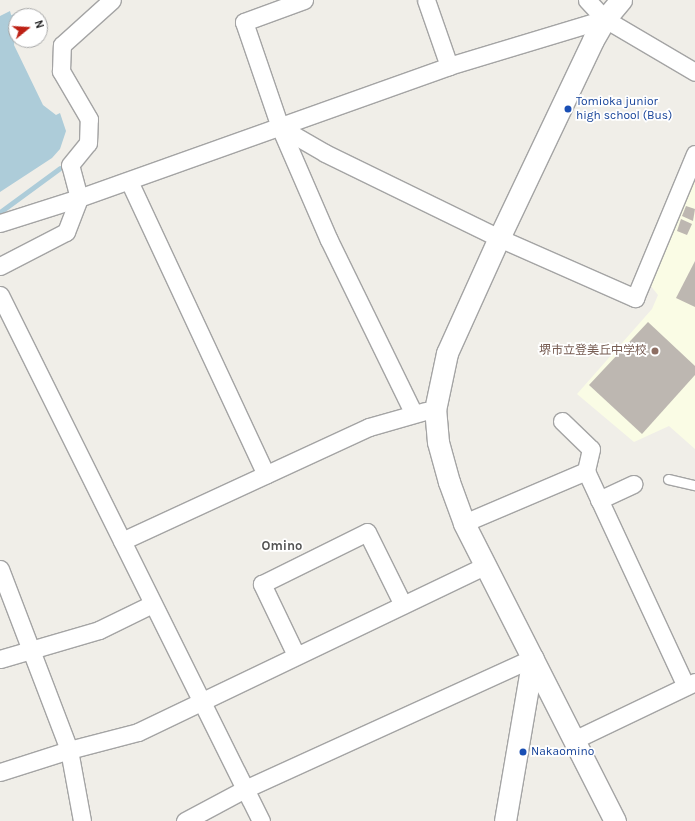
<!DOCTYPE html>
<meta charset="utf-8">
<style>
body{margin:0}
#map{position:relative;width:695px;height:821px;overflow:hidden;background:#f0eee8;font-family:Karla,"Noto Sans JP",sans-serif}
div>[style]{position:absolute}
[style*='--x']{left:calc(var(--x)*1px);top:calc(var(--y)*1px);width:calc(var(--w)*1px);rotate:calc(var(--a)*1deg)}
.education>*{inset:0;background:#fafce5}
.water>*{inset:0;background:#adccd9}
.stream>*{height:5px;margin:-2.5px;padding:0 2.5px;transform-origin:2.5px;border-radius:2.5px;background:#adccd9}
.building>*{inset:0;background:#bdb7b1}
.roads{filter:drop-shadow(1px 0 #a4a4a4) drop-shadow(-1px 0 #a4a4a4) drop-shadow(0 1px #a4a4a4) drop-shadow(0 -1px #a4a4a4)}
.service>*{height:9px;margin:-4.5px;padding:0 4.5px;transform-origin:4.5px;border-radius:4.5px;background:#fff}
.minor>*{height:17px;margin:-8.5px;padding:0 8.5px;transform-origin:8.5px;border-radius:8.5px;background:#fff}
.tertiary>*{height:21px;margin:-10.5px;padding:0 10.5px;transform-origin:10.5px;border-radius:10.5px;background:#fff}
.dots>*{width:11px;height:11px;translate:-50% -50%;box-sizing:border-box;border:2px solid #fff;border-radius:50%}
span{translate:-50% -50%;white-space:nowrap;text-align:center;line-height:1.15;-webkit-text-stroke:3.5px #fff;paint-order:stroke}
.transit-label{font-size:12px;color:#164399}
.left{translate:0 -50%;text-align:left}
.education-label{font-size:12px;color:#785e54}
.right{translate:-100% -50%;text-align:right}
.neighbourhood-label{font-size:13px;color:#535353;font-weight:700}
.north{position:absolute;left:8px;top:8px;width:40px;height:40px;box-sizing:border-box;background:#fff;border:1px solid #a6a6a6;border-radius:50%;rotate:72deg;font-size:11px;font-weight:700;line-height:16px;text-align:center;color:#202020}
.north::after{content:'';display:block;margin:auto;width:14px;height:18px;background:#bd2014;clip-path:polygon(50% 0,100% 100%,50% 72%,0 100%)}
</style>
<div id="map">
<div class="education">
<i style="clip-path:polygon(695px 179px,695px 449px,669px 426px,634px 442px,577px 394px,652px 309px,658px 295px,650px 285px)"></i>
</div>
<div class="water">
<i style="clip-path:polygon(10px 11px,16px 33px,14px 45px,43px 105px,56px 115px,60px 113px,66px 131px,60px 149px,52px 158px,0 192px,0 16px)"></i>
</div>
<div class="stream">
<i style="--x:0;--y:23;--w:20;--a:-27"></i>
<i style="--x:0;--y:212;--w:74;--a:-36.3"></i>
</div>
<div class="building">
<i style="clip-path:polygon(686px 206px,695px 209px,693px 221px,682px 216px)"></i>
<i style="clip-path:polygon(681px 219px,692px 224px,687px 235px,677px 231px)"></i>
<i style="clip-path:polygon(695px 261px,695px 307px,676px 298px)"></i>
<i style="clip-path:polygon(648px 322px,695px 366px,695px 375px,642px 434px,589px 385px)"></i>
</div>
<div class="roads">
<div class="service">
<i style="--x:668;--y:479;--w:28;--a:13"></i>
</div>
<div class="minor">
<i style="--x:304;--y:0;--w:64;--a:159.9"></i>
<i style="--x:244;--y:22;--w:111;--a:71.1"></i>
<i style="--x:280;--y:127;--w:123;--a:66.6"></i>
<i style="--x:329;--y:240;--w:191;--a:64"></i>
<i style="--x:426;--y:0;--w:70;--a:70.8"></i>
<i style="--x:587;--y:0;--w:26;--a:47"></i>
<i style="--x:605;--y:19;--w:104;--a:30.5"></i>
<i style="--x:280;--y:127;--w:52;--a:30"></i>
<i style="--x:325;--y:153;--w:194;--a:26"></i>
<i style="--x:499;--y:238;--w:149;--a:23.8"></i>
<i style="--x:635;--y:298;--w:156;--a:-67.4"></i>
<i style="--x:129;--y:181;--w:324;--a:65"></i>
<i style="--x:0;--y:223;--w:83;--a:-17.6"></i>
<i style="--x:79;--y:198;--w:34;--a:-105"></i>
<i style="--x:70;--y:165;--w:28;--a:-51"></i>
<i style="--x:88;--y:143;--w:24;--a:-88"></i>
<i style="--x:89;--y:119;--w:56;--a:-120.3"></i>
<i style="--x:61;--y:71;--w:26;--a:-88"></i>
<i style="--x:62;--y:45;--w:67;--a:-42"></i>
<i style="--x:0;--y:266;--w:74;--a:-27.3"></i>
<i style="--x:66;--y:232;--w:36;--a:-69"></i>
<i style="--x:79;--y:198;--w:393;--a:-19.6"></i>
<i style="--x:449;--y:66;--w:163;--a:-16.8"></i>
<i style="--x:0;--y:295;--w:587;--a:63.61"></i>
<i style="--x:562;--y:421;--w:40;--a:44"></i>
<i style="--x:591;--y:449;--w:23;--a:103"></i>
<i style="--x:599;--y:500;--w:38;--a:-25"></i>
<i style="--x:464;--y:523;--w:133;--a:-23.1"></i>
<i style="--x:586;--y:471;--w:237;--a:65.1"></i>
<i style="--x:122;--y:541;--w:272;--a:-24.8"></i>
<i style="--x:369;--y:427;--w:58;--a:-15.9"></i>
<i style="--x:0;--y:569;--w:194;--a:69.1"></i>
<i style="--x:69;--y:750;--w:72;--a:79.6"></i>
<i style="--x:296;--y:655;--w:79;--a:-115.6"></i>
<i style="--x:262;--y:584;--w:117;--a:-26.3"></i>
<i style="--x:367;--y:532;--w:81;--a:63.7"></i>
<i style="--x:0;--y:659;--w:103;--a:-16.3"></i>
<i style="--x:99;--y:630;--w:59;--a:-26.1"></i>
<i style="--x:576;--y:739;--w:132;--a:-25.6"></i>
<i style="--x:0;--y:772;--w:72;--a:-17.7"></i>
<i style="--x:69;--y:750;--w:71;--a:-14.6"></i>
<i style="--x:138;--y:732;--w:385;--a:-25.6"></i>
<i style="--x:185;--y:821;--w:68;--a:-28.1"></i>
<i style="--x:245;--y:789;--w:316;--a:-24.5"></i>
</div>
<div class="tertiary">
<i style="--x:505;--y:821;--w:165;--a:-80.3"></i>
<i style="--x:615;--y:821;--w:334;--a:-116.9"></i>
<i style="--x:464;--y:523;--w:44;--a:-110.1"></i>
<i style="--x:449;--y:482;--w:41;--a:-105.4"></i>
<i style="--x:438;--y:442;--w:32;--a:-95"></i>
<i style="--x:435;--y:410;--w:58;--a:-78.1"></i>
<i style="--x:447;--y:353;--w:126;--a:-65.7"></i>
<i style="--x:499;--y:238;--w:219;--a:-64.6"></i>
<i style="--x:593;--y:40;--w:24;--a:-60"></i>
<i style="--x:605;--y:19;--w:25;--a:-50"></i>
</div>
</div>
<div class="dots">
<i style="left:568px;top:109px;background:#1a4fb4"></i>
<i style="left:655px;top:351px;background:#8d6e63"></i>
<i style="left:523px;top:752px;background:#1a4fb4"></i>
</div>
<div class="transit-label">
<span class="left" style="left:576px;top:109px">Tomioka junior<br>high school (Bus)</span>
<span class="left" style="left:531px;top:752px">Nakaomino</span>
</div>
<div class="education-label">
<span class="right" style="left:647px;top:351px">堺市立登美丘中学校</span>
</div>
<div class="neighbourhood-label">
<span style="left:282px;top:546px">Omino</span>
</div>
<div class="north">N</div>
</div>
